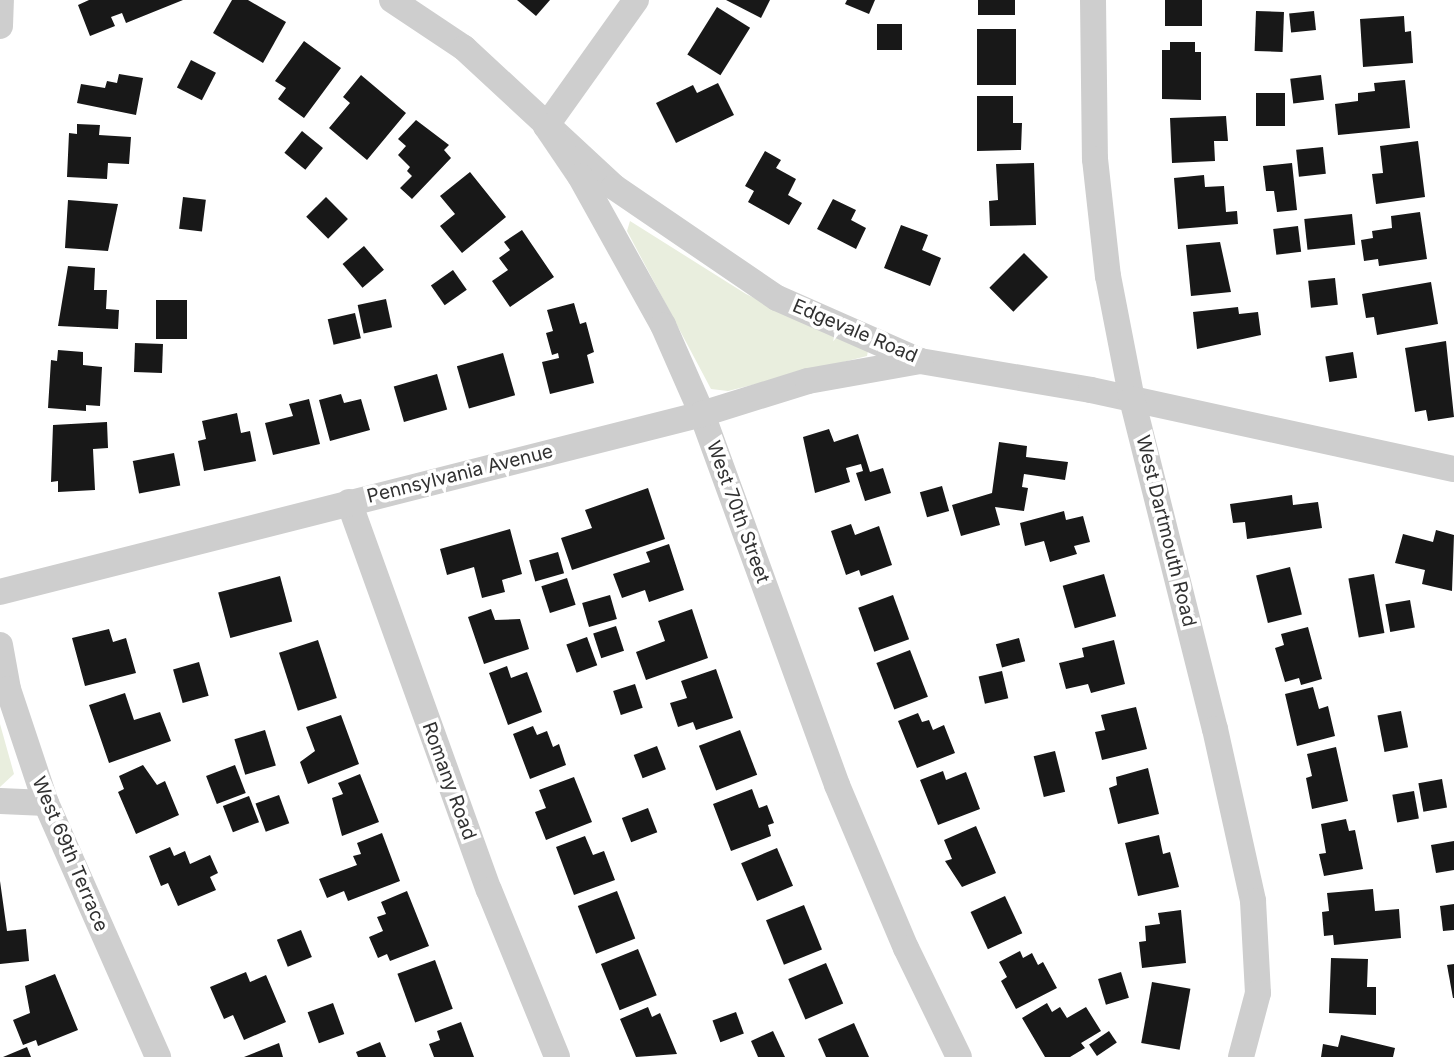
<!DOCTYPE html>
<style>
body{margin:0}
#map{position:relative;width:1454px;height:1057px;overflow:hidden;background:#fff;font-family:Inter,sans-serif}
div>[style]{position:absolute}
[style*='--x']{left:calc(var(--x)*1px);top:calc(var(--y)*1px);width:calc(var(--w)*1px);rotate:calc(var(--a)*1deg)}
.green>*{inset:0;background:#e9eede}
.building>*{inset:0;background:#181818;transform-origin:0 0}
.street>*{height:26px;margin:-13px;padding:0 13px;transform-origin:13px;border-radius:13px;background:#cecece}
span{translate:-50% -50%;white-space:nowrap;text-align:center;line-height:1.15;-webkit-text-stroke:7px #fff;paint-order:stroke}
.street-label{font-size:19px;color:#313131}
</style>
<div id="map">
<div class="green">
<i style="clip-path:polygon(630px 221px,746px 294px,868px 351px,867px 356px,728px 391px,711px 389px,627px 231px)"></i>
<i style="clip-path:polygon(0 724px,14px 774px,0 787px)"></i>
</div>
<div class="building">
<i style="clip-path:polygon(89px 0,183px 0,126px 23px,122px 13px,111px 17px,115px 26px,90px 36px,78px 5px)"></i>
<i style="clip-path:polygon(232px 0,248px 0,286px 22px,263px 63px,213px 33px)"></i>
<i style="clip-path:polygon(517px 0,550px 0,536px 16px)"></i>
<i style="clip-path:polygon(726px 0,770px 0,761px 18px)"></i>
<i style="clip-path:polygon(847px 0,875px 0,869px 14px,845px 4px)"></i>
<i style="left:978px;top:0;width:37px;height:15px"></i>
<i style="left:1165px;top:0;width:37px;height:26px"></i>
<i style="left:717px;top:7px;width:39px;height:56px;rotate:32deg"></i>
<i style="left:1256px;top:11px;width:28px;height:40px;rotate:2deg"></i>
<i style="left:1314px;top:11px;width:19px;height:25px;rotate:84deg"></i>
<i style="clip-path:polygon(1404px 16px,1405px 32px,1411px 31px,1413px 63px,1363px 67px,1360px 19px)"></i>
<i style="left:877px;top:24px;width:25px;height:26px"></i>
<i style="left:1016px;top:29px;width:56px;height:39px;rotate:90deg"></i>
<i style="clip-path:polygon(304px 41px,341px 68px,304px 118px,278px 99px,286px 88px,275px 81px)"></i>
<i style="clip-path:polygon(1170px 42px,1195px 42px,1195px 52px,1201px 52px,1201px 100px,1162px 99px,1162px 50px,1170px 50px)"></i>
<i style="left:191px;top:60px;width:28px;height:31px;rotate:27deg"></i>
<i style="clip-path:polygon(119px 74px,143px 78px,136px 115px,77px 103px,81px 84px,105px 88px,107px 81px,117px 83px)"></i>
<i style="clip-path:polygon(361px 75px,406px 113px,367px 160px,329px 128px,350px 103px,343px 97px)"></i>
<i style="left:1321px;top:75px;width:25px;height:31px;rotate:83deg"></i>
<i style="clip-path:polygon(1405px 80px,1410px 128px,1338px 135px,1335px 104px,1358px 101px,1358px 93px,1375px 91px,1374px 83px)"></i>
<i style="clip-path:polygon(718px 83px,734px 115px,676px 143px,656px 103px,693px 85px,697px 93px)"></i>
<i style="left:1285px;top:93px;width:33px;height:29px;rotate:90deg"></i>
<i style="clip-path:polygon(977px 96px,1013px 96px,1013px 123px,1022px 123px,1021px 150px,977px 151px)"></i>
<i style="clip-path:polygon(1226px 116px,1228px 141px,1214px 141px,1215px 161px,1172px 163px,1170px 118px)"></i>
<i style="clip-path:polygon(416px 120px,449px 145px,444px 150px,451px 158px,412px 199px,400px 188px,412px 176px,407px 171px,410px 167px,398px 155px,406px 146px,398px 139px)"></i>
<i style="clip-path:polygon(77px 124px,100px 125px,99px 135px,131px 137px,129px 164px,108px 163px,107px 179px,67px 177px,69px 133px,77px 134px)"></i>
<i style="left:302px;top:131px;width:27px;height:28px;rotate:39deg"></i>
<i style="clip-path:polygon(1418px 141px,1425px 197px,1376px 204px,1372px 174px,1383px 173px,1380px 146px)"></i>
<i style="left:1323px;top:147px;width:27px;height:27px;rotate:84deg"></i>
<i style="clip-path:polygon(765px 151px,781px 160px,776px 168px,796px 179px,788px 195px,802px 203px,789px 225px,748px 202px,754px 191px,745px 186px)"></i>
<i style="clip-path:polygon(1034px 163px,1036px 225px,990px 226px,989px 201px,998px 200px,996px 164px)"></i>
<i style="clip-path:polygon(1292px 163px,1297px 210px,1277px 212px,1274px 191px,1266px 191px,1263px 166px)"></i>
<i style="clip-path:polygon(470px 172px,506px 217px,462px 253px,440px 226px,455px 214px,440px 196px)"></i>
<i style="clip-path:polygon(1204px 175px,1205px 187px,1224px 186px,1226px 212px,1237px 211px,1238px 224px,1178px 229px,1174px 178px)"></i>
<i style="left:183px;top:197px;width:23px;height:32px;rotate:7deg"></i>
<i style="left:326px;top:197px;width:31px;height:28px;rotate:45deg"></i>
<i style="clip-path:polygon(833px 199px,856px 210px,851px 220px,866px 228px,856px 249px,817px 229px)"></i>
<i style="clip-path:polygon(68px 200px,118px 204px,108px 251px,65px 248px)"></i>
<i style="clip-path:polygon(1420px 212px,1427px 259px,1379px 266px,1378px 259px,1364px 261px,1361px 240px,1373px 238px,1372px 231px,1392px 228px,1391px 216px)"></i>
<i style="left:1352px;top:214px;width:31px;height:48px;rotate:84deg"></i>
<i style="clip-path:polygon(901px 225px,928px 235px,922px 250px,941px 258px,930px 286px,884px 268px)"></i>
<i style="left:1298px;top:226px;width:26px;height:25px;rotate:83deg"></i>
<i style="clip-path:polygon(522px 230px,554px 277px,510px 307px,492px 281px,508px 270px,499px 258px,510px 250px,504px 242px)"></i>
<i style="clip-path:polygon(1220px 242px,1231px 292px,1191px 296px,1186px 245px)"></i>
<i style="left:364px;top:246px;width:31px;height:28px;rotate:50deg"></i>
<i style="left:1024px;top:253px;width:34px;height:49px;rotate:45deg"></i>
<i style="clip-path:polygon(68px 266px,95px 268px,94px 290px,107px 290px,106px 309px,119px 310px,118px 329px,58px 326px)"></i>
<i style="left:453px;top:270px;width:24px;height:27px;rotate:55deg"></i>
<i style="left:1335px;top:278px;width:27px;height:27px;rotate:84deg"></i>
<i style="clip-path:polygon(1431px 282px,1438px 324px,1377px 335px,1374px 317px,1366px 318px,1362px 294px)"></i>
<i style="left:386px;top:299px;width:29px;height:29px;rotate:78deg"></i>
<i style="left:156px;top:300px;width:31px;height:39px"></i>
<i style="clip-path:polygon(574px 303px,580px 324px,586px 322px,594px 352px,587px 355px,594px 383px,550px 394px,542px 362px,559px 358px,558px 353px,552px 355px,546px 333px,553px 331px,547px 310px)"></i>
<i style="clip-path:polygon(1238px 307px,1239px 314px,1258px 312px,1261px 335px,1197px 349px,1193px 312px)"></i>
<i style="left:355px;top:313px;width:26px;height:28px;rotate:77deg"></i>
<i style="clip-path:polygon(1446px 341px,1454px 417px,1428px 421px,1426px 410px,1415px 412px,1405px 348px)"></i>
<i style="left:135px;top:343px;width:28px;height:29px;rotate:2deg"></i>
<i style="clip-path:polygon(58px 350px,83px 352px,83px 365px,102px 367px,100px 406px,86px 405px,86px 411px,48px 408px,51px 360px,57px 361px)"></i>
<i style="left:1353px;top:352px;width:26px;height:28px;rotate:81deg"></i>
<i style="left:503px;top:353px;width:44px;height:48px;rotate:74deg"></i>
<i style="left:437px;top:374px;width:37px;height:45px;rotate:74deg"></i>
<i style="clip-path:polygon(341px 394px,344px 403px,361px 399px,370px 430px,330px 441px,319px 400px)"></i>
<i style="clip-path:polygon(309px 399px,320px 444px,273px 455px,265px 423px,293px 416px,289px 404px)"></i>
<i style="clip-path:polygon(237px 413px,241px 433px,250px 431px,256px 461px,204px 471px,198px 441px,206px 439px,202px 421px)"></i>
<i style="clip-path:polygon(107px 422px,108px 448px,93px 449px,95px 490px,58px 492px,58px 481px,51px 482px,53px 425px)"></i>
<i style="clip-path:polygon(829px 429px,834px 442px,858px 434px,870px 472px,883px 468px,891px 493px,865px 501px,856px 473px,863px 471px,861px 464px,846px 468px,850px 482px,815px 493px,803px 437px)"></i>
<i style="clip-path:polygon(999px 442px,1027px 446px,1026px 457px,1068px 462px,1065px 480px,1024px 474px,1022px 487px,1028px 488px,1024px 511px,995px 507px,1000px 525px,961px 536px,952px 505px,992px 493px)"></i>
<i style="left:174px;top:453px;width:33px;height:42px;rotate:79deg"></i>
<i style="left:942px;top:486px;width:26px;height:23px;rotate:74deg"></i>
<i style="clip-path:polygon(648px 488px,665px 539px,572px 570px,561px 538px,592px 528px,585px 510px)"></i>
<i style="clip-path:polygon(1292px 495px,1293px 505px,1318px 502px,1322px 528px,1247px 539px,1245px 522px,1233px 523px,1230px 504px)"></i>
<i style="clip-path:polygon(1064px 511px,1066px 520px,1083px 516px,1090px 542px,1074px 546px,1077px 554px,1050px 562px,1044px 541px,1025px 546px,1020px 523px)"></i>
<i style="clip-path:polygon(851px 524px,855px 535px,879px 526px,892px 565px,861px 576px,859px 570px,846px 575px,831px 531px)"></i>
<i style="clip-path:polygon(510px 529px,522px 574px,502px 580px,505px 592px,482px 598px,474px 567px,447px 575px,440px 549px)"></i>
<i style="clip-path:polygon(1436px 530px,1454px 535px,1452px 591px,1422px 584px,1425px 570px,1395px 563px,1403px 534px,1433px 542px)"></i>
<i style="clip-path:polygon(669px 544px,684px 590px,649px 602px,645px 590px,622px 598px,613px 574px,650px 562px,646px 552px)"></i>
<i style="left:558px;top:552px;width:22px;height:30px;rotate:74deg"></i>
<i style="left:1290px;top:567px;width:49px;height:35px;rotate:76deg"></i>
<i style="left:1104px;top:574px;width:44px;height:43px;rotate:74deg"></i>
<i style="left:1374px;top:574px;width:60px;height:26px;rotate:80deg"></i>
<i style="left:280px;top:576px;width:47px;height:64px;rotate:75deg"></i>
<i style="left:567px;top:578px;width:28px;height:27px;rotate:72deg"></i>
<i style="left:610px;top:595px;width:25px;height:29px;rotate:74deg"></i>
<i style="left:893px;top:595px;width:47px;height:37px;rotate:70deg"></i>
<i style="left:1410px;top:600px;width:28px;height:25px;rotate:80deg"></i>
<i style="clip-path:polygon(491px 609px,495px 620px,520px 619px,529px 649px,484px 664px,468px 617px)"></i>
<i style="clip-path:polygon(692px 609px,708px 658px,646px 680px,636px 652px,665px 641px,658px 621px)"></i>
<i style="left:616px;top:626px;width:26px;height:24px;rotate:72deg"></i>
<i style="clip-path:polygon(1308px 627px,1322px 679px,1301px 685px,1299px 678px,1285px 682px,1275px 648px,1284px 645px,1281px 634px)"></i>
<i style="clip-path:polygon(109px 629px,113px 642px,126px 638px,136px 673px,85px 686px,72px 638px)"></i>
<i style="left:587px;top:637px;width:30px;height:22px;rotate:70deg"></i>
<i style="left:1019px;top:638px;width:24px;height:24px;rotate:75deg"></i>
<i style="left:318px;top:640px;width:61px;height:41px;rotate:72deg"></i>
<i style="clip-path:polygon(1114px 640px,1125px 684px,1091px 693px,1088px 684px,1066px 689px,1059px 663px,1084px 657px,1082px 648px)"></i>
<i style="left:910px;top:650px;width:50px;height:36px;rotate:69deg"></i>
<i style="left:199px;top:662px;width:35px;height:27px;rotate:74deg"></i>
<i style="clip-path:polygon(507px 666px,511px 678px,527px 672px,542px 712px,508px 725px,489px 673px)"></i>
<i style="clip-path:polygon(716px 669px,733px 718px,696px 730px,693px 722px,678px 727px,670px 703px,687px 698px,681px 681px)"></i>
<i style="left:1002px;top:671px;width:28px;height:24px;rotate:77deg"></i>
<i style="left:635px;top:684px;width:25px;height:23px;rotate:72deg"></i>
<i style="clip-path:polygon(1313px 687px,1319px 709px,1328px 706px,1335px 736px,1297px 746px,1285px 694px)"></i>
<i style="clip-path:polygon(125px 693px,134px 720px,160px 712px,171px 741px,109px 763px,89px 705px)"></i>
<i style="clip-path:polygon(1136px 707px,1147px 749px,1102px 760px,1095px 732px,1105px 730px,1101px 715px)"></i>
<i style="left:1401px;top:711px;width:37px;height:24px;rotate:79deg"></i>
<i style="clip-path:polygon(918px 713px,922px 722px,929px 720px,933px 730px,944px 725px,955px 753px,917px 768px,898px 721px)"></i>
<i style="clip-path:polygon(341px 715px,359px 764px,308px 784px,300px 762px,315px 751px,306px 727px)"></i>
<i style="clip-path:polygon(533px 726px,537px 735px,547px 731px,553px 747px,559px 744px,566px 765px,530px 779px,513px 734px)"></i>
<i style="left:265px;top:730px;width:37px;height:32px;rotate:73deg"></i>
<i style="left:740px;top:730px;width:48px;height:44px;rotate:69deg"></i>
<i style="left:657px;top:746px;width:25px;height:25px;rotate:69deg"></i>
<i style="clip-path:polygon(1336px 747px,1348px 801px,1312px 809px,1306px 778px,1312px 776px,1307px 754px)"></i>
<i style="left:1055px;top:751px;width:42px;height:22px;rotate:76deg"></i>
<i style="clip-path:polygon(143px 765px,157px 785px,165px 781px,179px 815px,136px 834px,118px 792px,124px 789px,119px 776px)"></i>
<i style="left:235px;top:765px;width:30px;height:31px;rotate:69deg"></i>
<i style="clip-path:polygon(1148px 768px,1159px 814px,1118px 824px,1109px 788px,1117px 785px,1116px 777px)"></i>
<i style="clip-path:polygon(943px 771px,946px 780px,966px 772px,980px 809px,938px 825px,920px 780px)"></i>
<i style="clip-path:polygon(360px 774px,379px 822px,342px 836px,332px 798px,343px 794px,338px 783px)"></i>
<i style="clip-path:polygon(574px 777px,592px 822px,546px 840px,535px 812px,546px 808px,539px 790px)"></i>
<i style="left:1442px;top:779px;width:29px;height:24px;rotate:80deg"></i>
<i style="clip-path:polygon(752px 789px,759px 808px,767px 805px,774px 823px,768px 825px,771px 836px,731px 851px,713px 804px)"></i>
<i style="left:1414px;top:791px;width:28px;height:22px;rotate:80deg"></i>
<i style="left:279px;top:795px;width:30px;height:25px;rotate:70deg"></i>
<i style="left:249px;top:796px;width:28px;height:28px;rotate:69deg"></i>
<i style="left:648px;top:808px;width:26px;height:28px;rotate:69deg"></i>
<i style="clip-path:polygon(1346px 819px,1349px 831px,1355px 830px,1363px 869px,1324px 876px,1319px 854px,1326px 853px,1321px 824px)"></i>
<i style="clip-path:polygon(976px 826px,996px 873px,962px 887px,945px 861px,952px 859px,944px 840px)"></i>
<i style="clip-path:polygon(382px 833px,400px 881px,348px 901px,344px 891px,327px 898px,319px 879px,357px 865px,353px 856px,361px 854px,357px 843px)"></i>
<i style="clip-path:polygon(1159px 835px,1163px 854px,1170px 852px,1179px 887px,1138px 896px,1125px 843px)"></i>
<i style="clip-path:polygon(585px 836px,593px 855px,604px 851px,615px 880px,574px 895px,556px 847px)"></i>
<i style="clip-path:polygon(1454px 841px,1454px 870px,1436px 873px,1431px 845px)"></i>
<i style="clip-path:polygon(170px 847px,174px 856px,185px 851px,190px 864px,210px 855px,218px 873px,210px 877px,216px 890px,178px 906px,168px 883px,161px 886px,149px 856px)"></i>
<i style="left:777px;top:848px;width:41px;height:39px;rotate:67deg"></i>
<i style="clip-path:polygon(0 881px,7px 931px,26px 929px,29px 961px,0 964px)"></i>
<i style="clip-path:polygon(1373px 889px,1375px 911px,1399px 909px,1401px 938px,1334px 945px,1333px 935px,1324px 936px,1322px 912px,1329px 911px,1327px 893px)"></i>
<i style="clip-path:polygon(407px 891px,429px 946px,390px 961px,387px 954px,378px 958px,369px 937px,383px 931px,377px 917px,386px 914px,381px 902px)"></i>
<i style="left:617px;top:891px;width:51px;height:42px;rotate:69deg"></i>
<i style="left:1005px;top:896px;width:41px;height:38px;rotate:65deg"></i>
<i style="clip-path:polygon(1454px 904px,1454px 930px,1443px 931px,1440px 906px)"></i>
<i style="left:804px;top:905px;width:48px;height:41px;rotate:68deg"></i>
<i style="clip-path:polygon(1181px 910px,1186px 963px,1142px 968px,1139px 942px,1146px 941px,1145px 926px,1160px 924px,1158px 913px)"></i>
<i style="left:301px;top:930px;width:29px;height:26px;rotate:68deg"></i>
<i style="left:638px;top:949px;width:50px;height:40px;rotate:68deg"></i>
<i style="clip-path:polygon(1020px 951px,1023px 958px,1032px 953px,1038px 965px,1043px 962px,1057px 988px,1016px 1009px,1001px 981px,1007px 977px,999px 962px)"></i>
<i style="clip-path:polygon(1331px 958px,1368px 959px,1367px 987px,1376px 987px,1376px 1015px,1329px 1013px)"></i>
<i style="left:435px;top:960px;width:52px;height:40px;rotate:70deg"></i>
<i style="left:826px;top:963px;width:44px;height:41px;rotate:67deg"></i>
<i style="clip-path:polygon(1454px 964px,1454px 998px,1453px 998px,1447px 965px)"></i>
<i style="clip-path:polygon(246px 972px,250px 982px,266px 975px,286px 1022px,244px 1040px,233px 1015px,224px 1019px,210px 987px)"></i>
<i style="left:1121px;top:972px;width:27px;height:24px;rotate:73deg"></i>
<i style="clip-path:polygon(55px 974px,78px 1030px,38px 1046px,36px 1040px,23px 1045px,13px 1020px,30px 1013px,25px 986px)"></i>
<i style="left:1152px;top:982px;width:39px;height:62px;rotate:10deg"></i>
<i style="left:333px;top:1003px;width:33px;height:27px;rotate:70deg"></i>
<i style="clip-path:polygon(1047px 1003px,1052px 1012px,1060px 1007px,1067px 1018px,1086px 1007px,1101px 1031px,1081px 1043px,1085px 1048px,1070px 1057px,1045px 1057px,1022px 1018px)"></i>
<i style="clip-path:polygon(648px 1007px,652px 1017px,660px 1013px,677px 1054px,636px 1057px,620px 1019px)"></i>
<i style="left:736px;top:1012px;width:23px;height:25px;rotate:70deg"></i>
<i style="clip-path:polygon(461px 1022px,474px 1057px,434px 1057px,429px 1044px,440px 1040px,437px 1031px)"></i>
<i style="clip-path:polygon(854px 1023px,869px 1057px,826px 1057px,818px 1039px)"></i>
<i style="clip-path:polygon(773px 1031px,785px 1057px,758px 1057px,751px 1041px)"></i>
<i style="left:1109px;top:1031px;width:14px;height:24px;rotate:56deg"></i>
<i style="clip-path:polygon(1341px 1035px,1395px 1048px,1393px 1057px,1321px 1057px,1323px 1044px,1338px 1047px)"></i>
<i style="clip-path:polygon(380px 1042px,386px 1057px,358px 1057px,356px 1052px)"></i>
<i style="clip-path:polygon(279px 1043px,283px 1057px,244px 1057px)"></i>
<i style="clip-path:polygon(27px 1047px,31px 1057px,3px 1057px)"></i>
</div>
<div class="street">
<i style="--x:392;--y:0;--w:87;--a:33.7"></i>
<i style="--x:464;--y:48;--w:205;--a:42.8"></i>
<i style="--x:614;--y:187;--w:197;--a:34.3"></i>
<i style="--x:777;--y:298;--w:156;--a:23.8"></i>
<i style="--x:920;--y:361;--w:173;--a:9.6"></i>
<i style="--x:1091;--y:390;--w:371;--a:12.3"></i>
<i style="--x:636;--y:0;--w:155;--a:125.5"></i>
<i style="--x:546;--y:126;--w:60;--a:55.8"></i>
<i style="--x:580;--y:176;--w:171;--a:60.9"></i>
<i style="--x:663;--y:325;--w:97;--a:66.3"></i>
<i style="--x:702;--y:414;--w:395;--a:70"></i>
<i style="--x:837;--y:785;--w:177;--a:67.1"></i>
<i style="--x:906;--y:948;--w:121;--a:64.1"></i>
<i style="--x:1093;--y:0;--w:159;--a:89.3"></i>
<i style="--x:1095;--y:159;--w:118;--a:83.7"></i>
<i style="--x:1108;--y:276;--w:125;--a:79"></i>
<i style="--x:1132;--y:399;--w:340;--a:75.9"></i>
<i style="--x:1215;--y:729;--w:176;--a:77.5"></i>
<i style="--x:1253;--y:901;--w:92;--a:86.9"></i>
<i style="--x:1258;--y:993;--w:66;--a:104.9"></i>
<i style="--x:0;--y:26;--w:26;--a:-88"></i>
<i style="--x:349;--y:502;--w:412;--a:70.2"></i>
<i style="--x:489;--y:890;--w:180;--a:67.8"></i>
<i style="--x:0;--y:592;--w:724;--a:-14.23"></i>
<i style="--x:702;--y:414;--w:111;--a:-17.3"></i>
<i style="--x:808;--y:381;--w:114;--a:-10.1"></i>
<i style="--x:0;--y:645;--w:45;--a:79.7"></i>
<i style="--x:8;--y:689;--w:120;--a:71.6"></i>
<i style="--x:46;--y:803;--w:278;--a:66.2"></i>
<i style="--x:0;--y:801;--w:46;--a:2.5"></i>
</div>
<div class="street-label">
<span style="left:855px;top:331px;rotate:23deg">Edgevale Road</span>
<span style="left:460px;top:474px;rotate:-14deg">Pennsylvania Avenue</span>
<span style="left:738px;top:512px;rotate:70deg">West 70th Street</span>
<span style="left:1166px;top:531px;rotate:76deg">West Dartmouth Road</span>
<span style="left:449px;top:781px;rotate:70deg">Romany Road</span>
<span style="left:70px;top:854px;rotate:67deg">West 69th Terrace</span>
</div>
</div>
